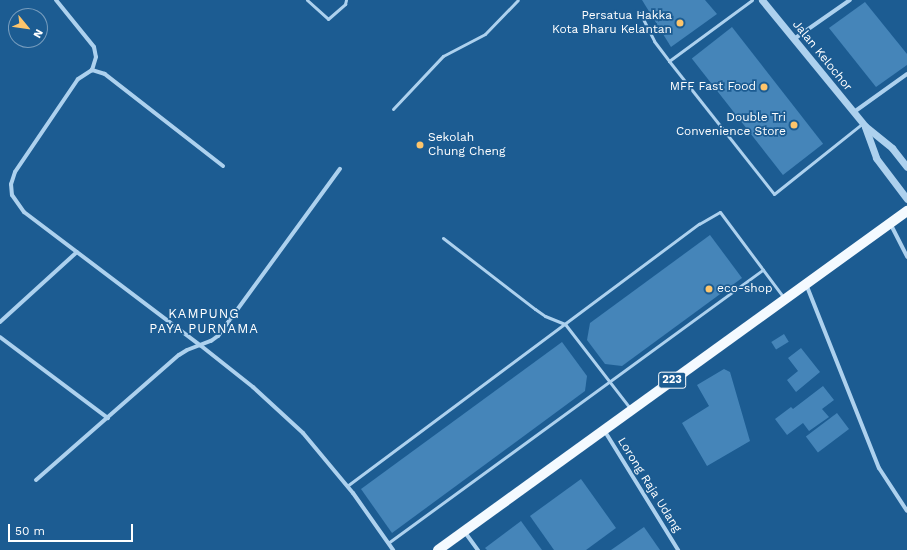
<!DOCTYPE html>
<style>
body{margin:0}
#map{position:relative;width:907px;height:550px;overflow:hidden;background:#1c5c92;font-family:"Work Sans",sans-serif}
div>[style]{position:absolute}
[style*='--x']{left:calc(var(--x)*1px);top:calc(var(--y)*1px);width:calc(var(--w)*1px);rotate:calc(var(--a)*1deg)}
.building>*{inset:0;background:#4585b9;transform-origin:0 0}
.service>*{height:3px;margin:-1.5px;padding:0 1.5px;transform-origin:1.5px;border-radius:1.5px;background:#add1ee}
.minor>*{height:4px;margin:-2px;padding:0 2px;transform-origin:2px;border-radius:2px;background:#add1ee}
.tertiary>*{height:7px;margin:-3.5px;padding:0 3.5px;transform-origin:3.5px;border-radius:3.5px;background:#add1ee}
.primary>*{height:10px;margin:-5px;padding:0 5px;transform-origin:5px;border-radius:5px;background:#f4faff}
.dots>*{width:11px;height:11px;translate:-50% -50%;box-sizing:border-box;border:2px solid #1c5c92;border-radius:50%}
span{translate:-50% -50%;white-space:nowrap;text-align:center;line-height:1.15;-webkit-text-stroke:3.5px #1c5c92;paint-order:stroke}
.shield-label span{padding:1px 3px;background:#1c5c92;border:1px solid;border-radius:3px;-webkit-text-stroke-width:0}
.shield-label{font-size:11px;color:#fff;font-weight:700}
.poi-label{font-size:12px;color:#fff}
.right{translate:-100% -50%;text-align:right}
.left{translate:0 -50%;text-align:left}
.street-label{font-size:12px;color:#fff}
.neighbourhood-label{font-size:13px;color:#fff;letter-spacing:1px}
.north{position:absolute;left:8px;top:8px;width:40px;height:40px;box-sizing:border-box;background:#1c5c92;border:1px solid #779dbe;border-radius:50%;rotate:119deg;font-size:11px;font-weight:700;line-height:16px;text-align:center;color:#fff}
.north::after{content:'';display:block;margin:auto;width:14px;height:18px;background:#fec56b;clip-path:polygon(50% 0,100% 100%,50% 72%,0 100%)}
.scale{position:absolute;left:8px;top:524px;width:125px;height:18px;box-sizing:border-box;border:2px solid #fff;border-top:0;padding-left:5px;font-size:12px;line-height:14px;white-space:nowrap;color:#fff;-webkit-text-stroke:3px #1c5c92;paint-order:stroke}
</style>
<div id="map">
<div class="building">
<i style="clip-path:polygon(642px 0,705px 0,717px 14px,671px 47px)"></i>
<i style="clip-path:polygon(865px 2px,907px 54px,907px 65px,876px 87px,829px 28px)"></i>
<i style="left:732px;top:27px;width:148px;height:51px;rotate:52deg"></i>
<i style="clip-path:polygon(710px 235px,742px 278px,622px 366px,605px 364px,587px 340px,590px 323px)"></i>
<i style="left:784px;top:334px;width:9px;height:15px;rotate:58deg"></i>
<i style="clip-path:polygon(562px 342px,587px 376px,585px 391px,392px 533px,361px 489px)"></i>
<i style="clip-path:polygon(801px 348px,820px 372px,796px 392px,787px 380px,798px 371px,788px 358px)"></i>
<i style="clip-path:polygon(724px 369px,730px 372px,750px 441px,707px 466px,682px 423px,709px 406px,697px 385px)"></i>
<i style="clip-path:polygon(823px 386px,834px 400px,822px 409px,829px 417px,809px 431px,803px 423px,787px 435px,775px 419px,791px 407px,793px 409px)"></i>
<i style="left:837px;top:413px;width:20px;height:39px;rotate:53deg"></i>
<i style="clip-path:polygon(581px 479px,616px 528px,586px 550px,554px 550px,530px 516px)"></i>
<i style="clip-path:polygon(521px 521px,542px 550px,487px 550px,485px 548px)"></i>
<i style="clip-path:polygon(644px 527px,660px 550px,611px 550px)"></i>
</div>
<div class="service">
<i style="--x:307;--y:0;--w:28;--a:42"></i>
<i style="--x:328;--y:19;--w:23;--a:-41"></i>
<i style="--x:345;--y:4;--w:4;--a:-76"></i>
<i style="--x:640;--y:13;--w:31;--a:63"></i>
<i style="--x:654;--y:41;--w:25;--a:53"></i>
<i style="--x:669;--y:61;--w:169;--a:51.7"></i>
<i style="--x:774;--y:194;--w:114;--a:-38.6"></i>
<i style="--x:669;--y:61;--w:103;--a:-36.3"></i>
<i style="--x:393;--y:109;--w:73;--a:-46.7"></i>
<i style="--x:443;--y:56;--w:47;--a:-27.6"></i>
<i style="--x:485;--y:34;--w:47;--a:-45.9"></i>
<i style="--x:443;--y:238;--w:116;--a:37.7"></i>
<i style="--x:535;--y:309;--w:12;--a:35"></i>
<i style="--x:545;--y:316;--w:22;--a:22"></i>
<i style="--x:565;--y:324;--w:106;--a:52.3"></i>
<i style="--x:347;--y:486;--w:439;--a:-36.7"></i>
<i style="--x:699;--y:224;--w:24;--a:-30"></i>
<i style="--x:720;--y:212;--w:107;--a:53.3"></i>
<i style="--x:388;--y:543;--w:464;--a:-36.1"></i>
</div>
<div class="minor">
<i style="--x:56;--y:0;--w:60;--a:51"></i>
<i style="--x:94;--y:47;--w:10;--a:79"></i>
<i style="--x:96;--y:57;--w:14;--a:107"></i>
<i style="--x:794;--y:39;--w:68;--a:-34.9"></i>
<i style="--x:854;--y:112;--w:65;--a:-35.6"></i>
<i style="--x:223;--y:166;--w:150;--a:-142.1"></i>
<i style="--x:105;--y:74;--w:14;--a:-163"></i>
<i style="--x:92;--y:70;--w:17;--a:147"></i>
<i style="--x:78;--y:79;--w:112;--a:124.1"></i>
<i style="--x:15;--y:172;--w:13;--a:108"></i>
<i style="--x:11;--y:184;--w:11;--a:85"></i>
<i style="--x:12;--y:195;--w:21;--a:55"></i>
<i style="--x:24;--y:212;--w:221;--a:37.1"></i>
<i style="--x:200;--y:345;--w:68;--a:38.4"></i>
<i style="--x:253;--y:387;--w:68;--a:42.6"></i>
<i style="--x:303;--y:433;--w:78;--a:50.2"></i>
<i style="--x:353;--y:493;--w:70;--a:54.9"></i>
<i style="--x:890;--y:223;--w:38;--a:63"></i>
<i style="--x:806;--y:284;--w:198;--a:68.4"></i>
<i style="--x:879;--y:468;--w:51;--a:56.9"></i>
<i style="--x:0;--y:322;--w:104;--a:-42.3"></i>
<i style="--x:0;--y:337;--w:135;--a:36.9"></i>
<i style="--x:604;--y:430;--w:141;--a:58.3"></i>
<i style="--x:36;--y:480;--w:190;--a:-41.2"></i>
<i style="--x:179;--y:355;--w:9;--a:-32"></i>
<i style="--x:187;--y:350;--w:26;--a:-21"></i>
<i style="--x:211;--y:341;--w:9;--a:-36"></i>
<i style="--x:218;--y:336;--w:207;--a:-53.9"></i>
<i style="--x:464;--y:531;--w:24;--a:54"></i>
</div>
<div class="tertiary">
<i style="--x:762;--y:0;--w:163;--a:50.7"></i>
<i style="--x:865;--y:126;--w:35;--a:39"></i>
<i style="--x:892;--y:148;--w:24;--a:52"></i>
<i style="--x:865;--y:127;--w:33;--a:70"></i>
<i style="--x:876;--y:158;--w:51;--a:52.9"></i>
</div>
<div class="primary">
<i style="--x:438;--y:550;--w:579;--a:-35.86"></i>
</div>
<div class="dots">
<i style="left:680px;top:23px;background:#fec56b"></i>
<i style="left:764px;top:87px;background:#fec56b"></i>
<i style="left:794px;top:125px;background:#fec56b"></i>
<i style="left:420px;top:145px;background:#fec56b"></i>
<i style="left:709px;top:289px;background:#fec56b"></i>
</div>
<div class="shield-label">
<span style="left:672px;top:380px">223</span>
</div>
<div class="poi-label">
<span class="right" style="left:672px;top:23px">Persatua Hakka<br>Kota Bharu Kelantan</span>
<span class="right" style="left:756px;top:87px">MFF Fast Food</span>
<span class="right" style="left:786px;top:125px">Double Tri<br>Convenience Store</span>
<span class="left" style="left:428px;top:145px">Sekolah<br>Chung Cheng</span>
<span class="left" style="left:717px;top:289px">eco-shop</span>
</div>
<div class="street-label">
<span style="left:822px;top:56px;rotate:51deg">Jalan Kelochor</span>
<span style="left:649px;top:485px;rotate:58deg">Lorong Raja Udang</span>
</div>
<div class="neighbourhood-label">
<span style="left:204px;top:322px">KAMPUNG<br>PAYA PURNAMA</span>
</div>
<div class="north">N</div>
<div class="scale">50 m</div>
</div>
